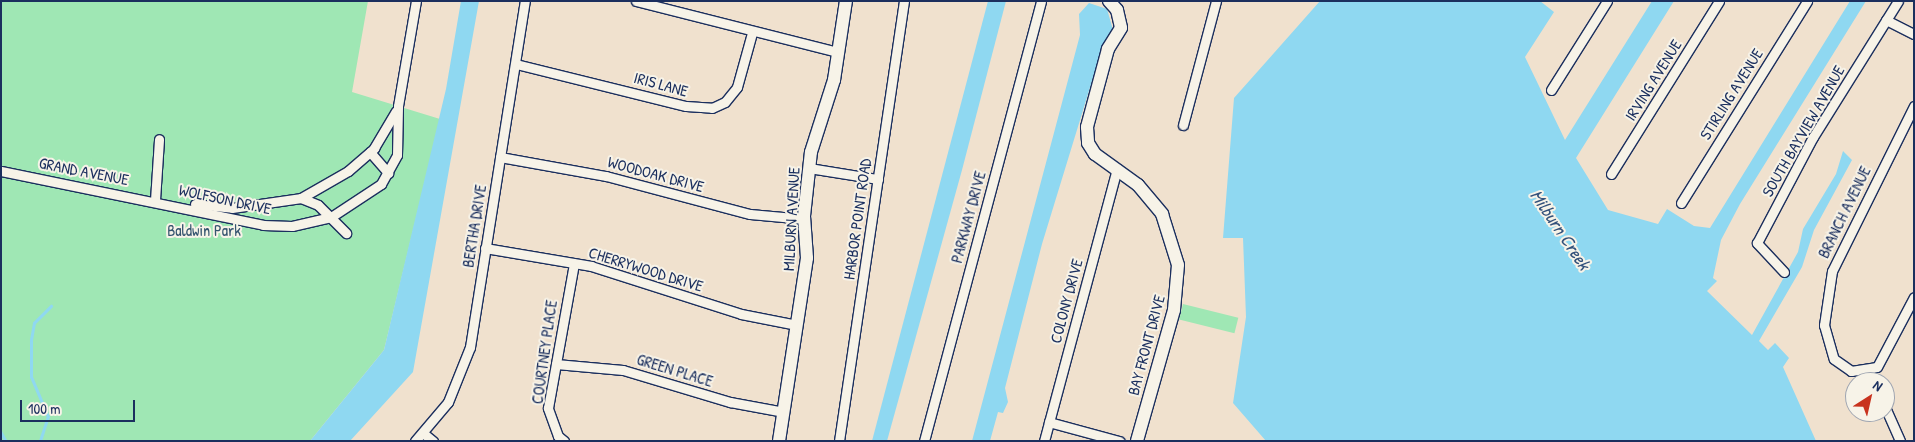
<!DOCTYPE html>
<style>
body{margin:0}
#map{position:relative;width:1915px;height:442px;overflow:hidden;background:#f0e1ce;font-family:"Patrick Hand",sans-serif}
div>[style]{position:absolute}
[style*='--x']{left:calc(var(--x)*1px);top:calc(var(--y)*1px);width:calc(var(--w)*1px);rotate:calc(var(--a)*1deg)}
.green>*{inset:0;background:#9fe7b4;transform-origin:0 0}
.water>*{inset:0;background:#8fd8f1}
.stream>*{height:2.5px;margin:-1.25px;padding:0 1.25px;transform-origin:1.25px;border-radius:1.25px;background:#8fd8f1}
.roads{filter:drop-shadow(1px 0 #1b2f5e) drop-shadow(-1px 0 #1b2f5e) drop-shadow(0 1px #1b2f5e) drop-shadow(0 -1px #1b2f5e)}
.street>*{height:9px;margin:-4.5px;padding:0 4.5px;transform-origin:4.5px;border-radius:4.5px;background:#f7f3e8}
.secondary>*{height:12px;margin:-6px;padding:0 6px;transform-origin:6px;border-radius:6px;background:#f7f3e8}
span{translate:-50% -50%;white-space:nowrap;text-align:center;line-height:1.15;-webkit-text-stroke:4px #f7f3e8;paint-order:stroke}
.street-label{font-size:16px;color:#1b2f5e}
.park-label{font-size:16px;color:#35546f}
.water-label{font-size:18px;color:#32517b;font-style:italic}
.frame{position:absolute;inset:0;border:2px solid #1b2f5e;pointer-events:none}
.north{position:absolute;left:1845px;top:372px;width:50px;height:50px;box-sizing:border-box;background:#f7f3e8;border:1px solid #9fa5b1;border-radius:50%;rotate:35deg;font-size:14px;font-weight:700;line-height:20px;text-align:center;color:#1b2f5e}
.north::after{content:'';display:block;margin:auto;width:18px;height:22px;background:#c8321e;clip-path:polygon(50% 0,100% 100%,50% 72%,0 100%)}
.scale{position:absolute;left:20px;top:400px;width:115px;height:22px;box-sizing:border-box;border:2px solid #1b2f5e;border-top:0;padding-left:6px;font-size:15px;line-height:18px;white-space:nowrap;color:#1b2f5e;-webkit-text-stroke:4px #f7f3e8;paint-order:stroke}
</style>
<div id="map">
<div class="green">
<i style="clip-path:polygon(1px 1px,368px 1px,352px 92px,440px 119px,384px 350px,310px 441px,1px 441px)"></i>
<i style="left:1183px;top:304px;width:57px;height:16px;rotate:14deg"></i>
</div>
<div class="water">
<i style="clip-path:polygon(461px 1px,479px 1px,413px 372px,350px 441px,310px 441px,384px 350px,446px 89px)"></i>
<i style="clip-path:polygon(988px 1px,1006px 1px,962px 170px,887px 441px,872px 441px)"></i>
<i style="clip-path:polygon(1320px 1px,1540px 1px,1554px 12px,1525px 57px,1565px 140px,1652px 1px,1674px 1px,1576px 158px,1608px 210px,1658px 224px,1667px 209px,1694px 226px,1710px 228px,1850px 1px,1866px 1px,1740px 204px,1721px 240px,1713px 278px,1717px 281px,1707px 291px,1752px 335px,1798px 252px,1803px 229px,1836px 174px,1843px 151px,1852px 160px,1814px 230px,1802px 267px,1759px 341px,1768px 350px,1775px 343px,1789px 358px,1783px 367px,1816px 441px,1266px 441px,1233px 403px,1246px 317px,1243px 238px,1223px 238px,1234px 98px)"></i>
<i style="clip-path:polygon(1089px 3px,1107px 9px,1113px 30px,1103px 45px,1042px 244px,1005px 388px,1008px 402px,1003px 413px,998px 412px,990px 441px,972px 441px,1080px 35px,1079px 14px)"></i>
</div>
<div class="stream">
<i style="--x:1;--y:432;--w:10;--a:61"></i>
<i style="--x:40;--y:441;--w:25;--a:-72"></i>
<i style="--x:48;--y:417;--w:43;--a:-113"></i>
<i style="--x:31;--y:377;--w:37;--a:-90"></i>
<i style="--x:31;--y:340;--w:17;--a:-80"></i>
<i style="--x:34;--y:323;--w:24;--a:-45"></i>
</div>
<div class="roads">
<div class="street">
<i style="--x:636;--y:1;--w:207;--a:14.2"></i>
<i style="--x:1886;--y:20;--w:31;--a:27"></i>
<i style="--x:516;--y:64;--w:175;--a:13.9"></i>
<i style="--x:686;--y:106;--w:26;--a:4"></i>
<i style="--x:712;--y:108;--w:14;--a:-25"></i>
<i style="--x:725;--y:102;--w:19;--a:-51"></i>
<i style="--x:737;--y:87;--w:56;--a:-74.5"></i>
<i style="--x:1551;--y:90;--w:105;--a:-57.8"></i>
<i style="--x:1914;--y:106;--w:184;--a:116.4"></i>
<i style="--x:1832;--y:271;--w:55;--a:98.4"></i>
<i style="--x:1824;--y:325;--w:35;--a:74"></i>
<i style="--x:1834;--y:359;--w:21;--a:35"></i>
<i style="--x:1851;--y:371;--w:26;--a:-9"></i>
<i style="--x:1877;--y:367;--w:79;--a:-62.1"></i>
<i style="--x:1183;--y:125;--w:128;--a:-75.1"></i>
<i style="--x:370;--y:152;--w:28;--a:49"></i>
<i style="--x:500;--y:157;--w:108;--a:10.2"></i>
<i style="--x:606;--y:176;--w:149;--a:14.8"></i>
<i style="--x:750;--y:214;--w:55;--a:5.2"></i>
<i style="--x:809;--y:168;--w:70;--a:9.1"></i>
<i style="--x:1;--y:171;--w:268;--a:11.6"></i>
<i style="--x:263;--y:225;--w:29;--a:2"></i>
<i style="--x:292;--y:226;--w:40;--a:-13"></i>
<i style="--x:331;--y:217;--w:60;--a:-33.4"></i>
<i style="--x:381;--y:184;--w:33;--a:-61"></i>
<i style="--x:397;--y:155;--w:49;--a:-88.8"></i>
<i style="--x:398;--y:106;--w:107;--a:-80.3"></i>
<i style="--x:1611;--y:174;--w:204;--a:-58"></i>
<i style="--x:301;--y:198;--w:18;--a:22"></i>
<i style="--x:318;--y:205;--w:40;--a:45"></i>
<i style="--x:155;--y:200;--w:61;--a:-86.2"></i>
<i style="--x:1681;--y:203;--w:238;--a:-58"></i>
<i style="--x:195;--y:204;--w:37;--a:6"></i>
<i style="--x:232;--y:208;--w:70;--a:-8.2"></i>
<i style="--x:301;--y:198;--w:54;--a:-29.9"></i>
<i style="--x:348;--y:171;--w:35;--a:-41"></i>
<i style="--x:374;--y:148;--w:43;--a:-59.3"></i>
<i style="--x:485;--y:248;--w:108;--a:9.6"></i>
<i style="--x:591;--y:266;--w:157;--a:17.7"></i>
<i style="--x:741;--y:314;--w:57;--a:11.1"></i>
<i style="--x:1784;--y:272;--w:40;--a:-133"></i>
<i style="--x:1757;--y:243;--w:120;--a:-62.2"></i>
<i style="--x:1813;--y:137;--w:160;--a:-58"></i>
<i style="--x:556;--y:364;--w:67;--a:5.1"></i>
<i style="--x:623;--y:370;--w:112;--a:16.7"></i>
<i style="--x:730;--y:402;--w:55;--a:10.5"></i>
<i style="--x:1868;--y:370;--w:13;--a:63"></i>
<i style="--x:1885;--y:407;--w:37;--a:66"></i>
<i style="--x:1049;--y:422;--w:73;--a:15.2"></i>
<i style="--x:423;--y:433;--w:13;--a:39"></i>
<i style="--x:415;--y:441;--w:51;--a:-49.8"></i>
<i style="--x:448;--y:402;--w:59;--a:-68.2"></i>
<i style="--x:470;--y:347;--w:350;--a:-81"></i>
<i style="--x:564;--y:441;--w:8;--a:-140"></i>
<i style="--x:558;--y:436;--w:30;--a:-110"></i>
<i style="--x:548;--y:408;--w:147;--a:-79.8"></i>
<i style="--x:839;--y:441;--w:445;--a:-81.6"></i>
<i style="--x:924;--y:441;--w:455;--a:-75.1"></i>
<i style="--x:1044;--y:441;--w:282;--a:-75"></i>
</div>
<div class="secondary">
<i style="--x:1109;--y:1;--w:12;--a:48"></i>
<i style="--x:1117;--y:10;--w:18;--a:77"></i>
<i style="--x:1121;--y:28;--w:25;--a:122"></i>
<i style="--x:1108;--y:49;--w:81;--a:105.1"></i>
<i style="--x:1087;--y:127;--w:16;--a:86"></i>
<i style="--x:1088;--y:143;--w:13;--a:58"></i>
<i style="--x:1095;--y:154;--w:53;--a:35.8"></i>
<i style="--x:1138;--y:185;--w:38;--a:50"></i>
<i style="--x:1162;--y:214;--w:53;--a:72.6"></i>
<i style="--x:1178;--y:265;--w:45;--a:95.1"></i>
<i style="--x:1174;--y:310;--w:136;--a:105.8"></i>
<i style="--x:779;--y:441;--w:185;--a:-81.3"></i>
<i style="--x:807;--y:258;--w:42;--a:-94.1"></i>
<i style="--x:804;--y:216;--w:64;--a:-83.8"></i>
<i style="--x:811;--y:152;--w:76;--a:-72.3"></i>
<i style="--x:834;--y:80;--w:80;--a:-81.4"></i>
</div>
</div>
<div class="street-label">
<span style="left:1653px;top:80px;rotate:-58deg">IRVING AVENUE</span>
<span style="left:661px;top:84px;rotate:15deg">IRIS LANE</span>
<span style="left:1731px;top:94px;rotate:-58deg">STIRLING AVENUE</span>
<span style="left:1803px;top:131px;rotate:-60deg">SOUTH BAYVIEW AVENUE</span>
<span style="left:84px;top:171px;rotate:11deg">GRAND AVENUE</span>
<span style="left:656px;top:174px;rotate:15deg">WOODOAK DRIVE</span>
<span style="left:225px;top:199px;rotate:12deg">WOLFSON DRIVE</span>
<span style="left:1844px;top:212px;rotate:-64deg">BRANCH AVENUE</span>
<span style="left:968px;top:217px;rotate:-75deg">PARKWAY DRIVE</span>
<span style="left:791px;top:219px;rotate:-87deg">MILBURN AVENUE</span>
<span style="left:857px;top:219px;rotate:-82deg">HARBOR POINT ROAD</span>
<span style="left:474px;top:226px;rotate:-81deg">BERTHA DRIVE</span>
<span style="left:646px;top:269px;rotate:17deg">CHERRYWOOD DRIVE</span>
<span style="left:1066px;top:301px;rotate:-75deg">COLONY DRIVE</span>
<span style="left:1146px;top:345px;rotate:-75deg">BAY FRONT DRIVE</span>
<span style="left:544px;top:352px;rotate:-82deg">COURTNEY PLACE</span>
<span style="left:675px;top:370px;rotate:17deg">GREEN PLACE</span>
</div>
<div class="park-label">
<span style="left:204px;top:230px">Baldwin Park</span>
</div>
<div class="water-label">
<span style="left:1560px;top:230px;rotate:56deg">Milburn Creek</span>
</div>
<div class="frame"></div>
<div class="north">N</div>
<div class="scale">100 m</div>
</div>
